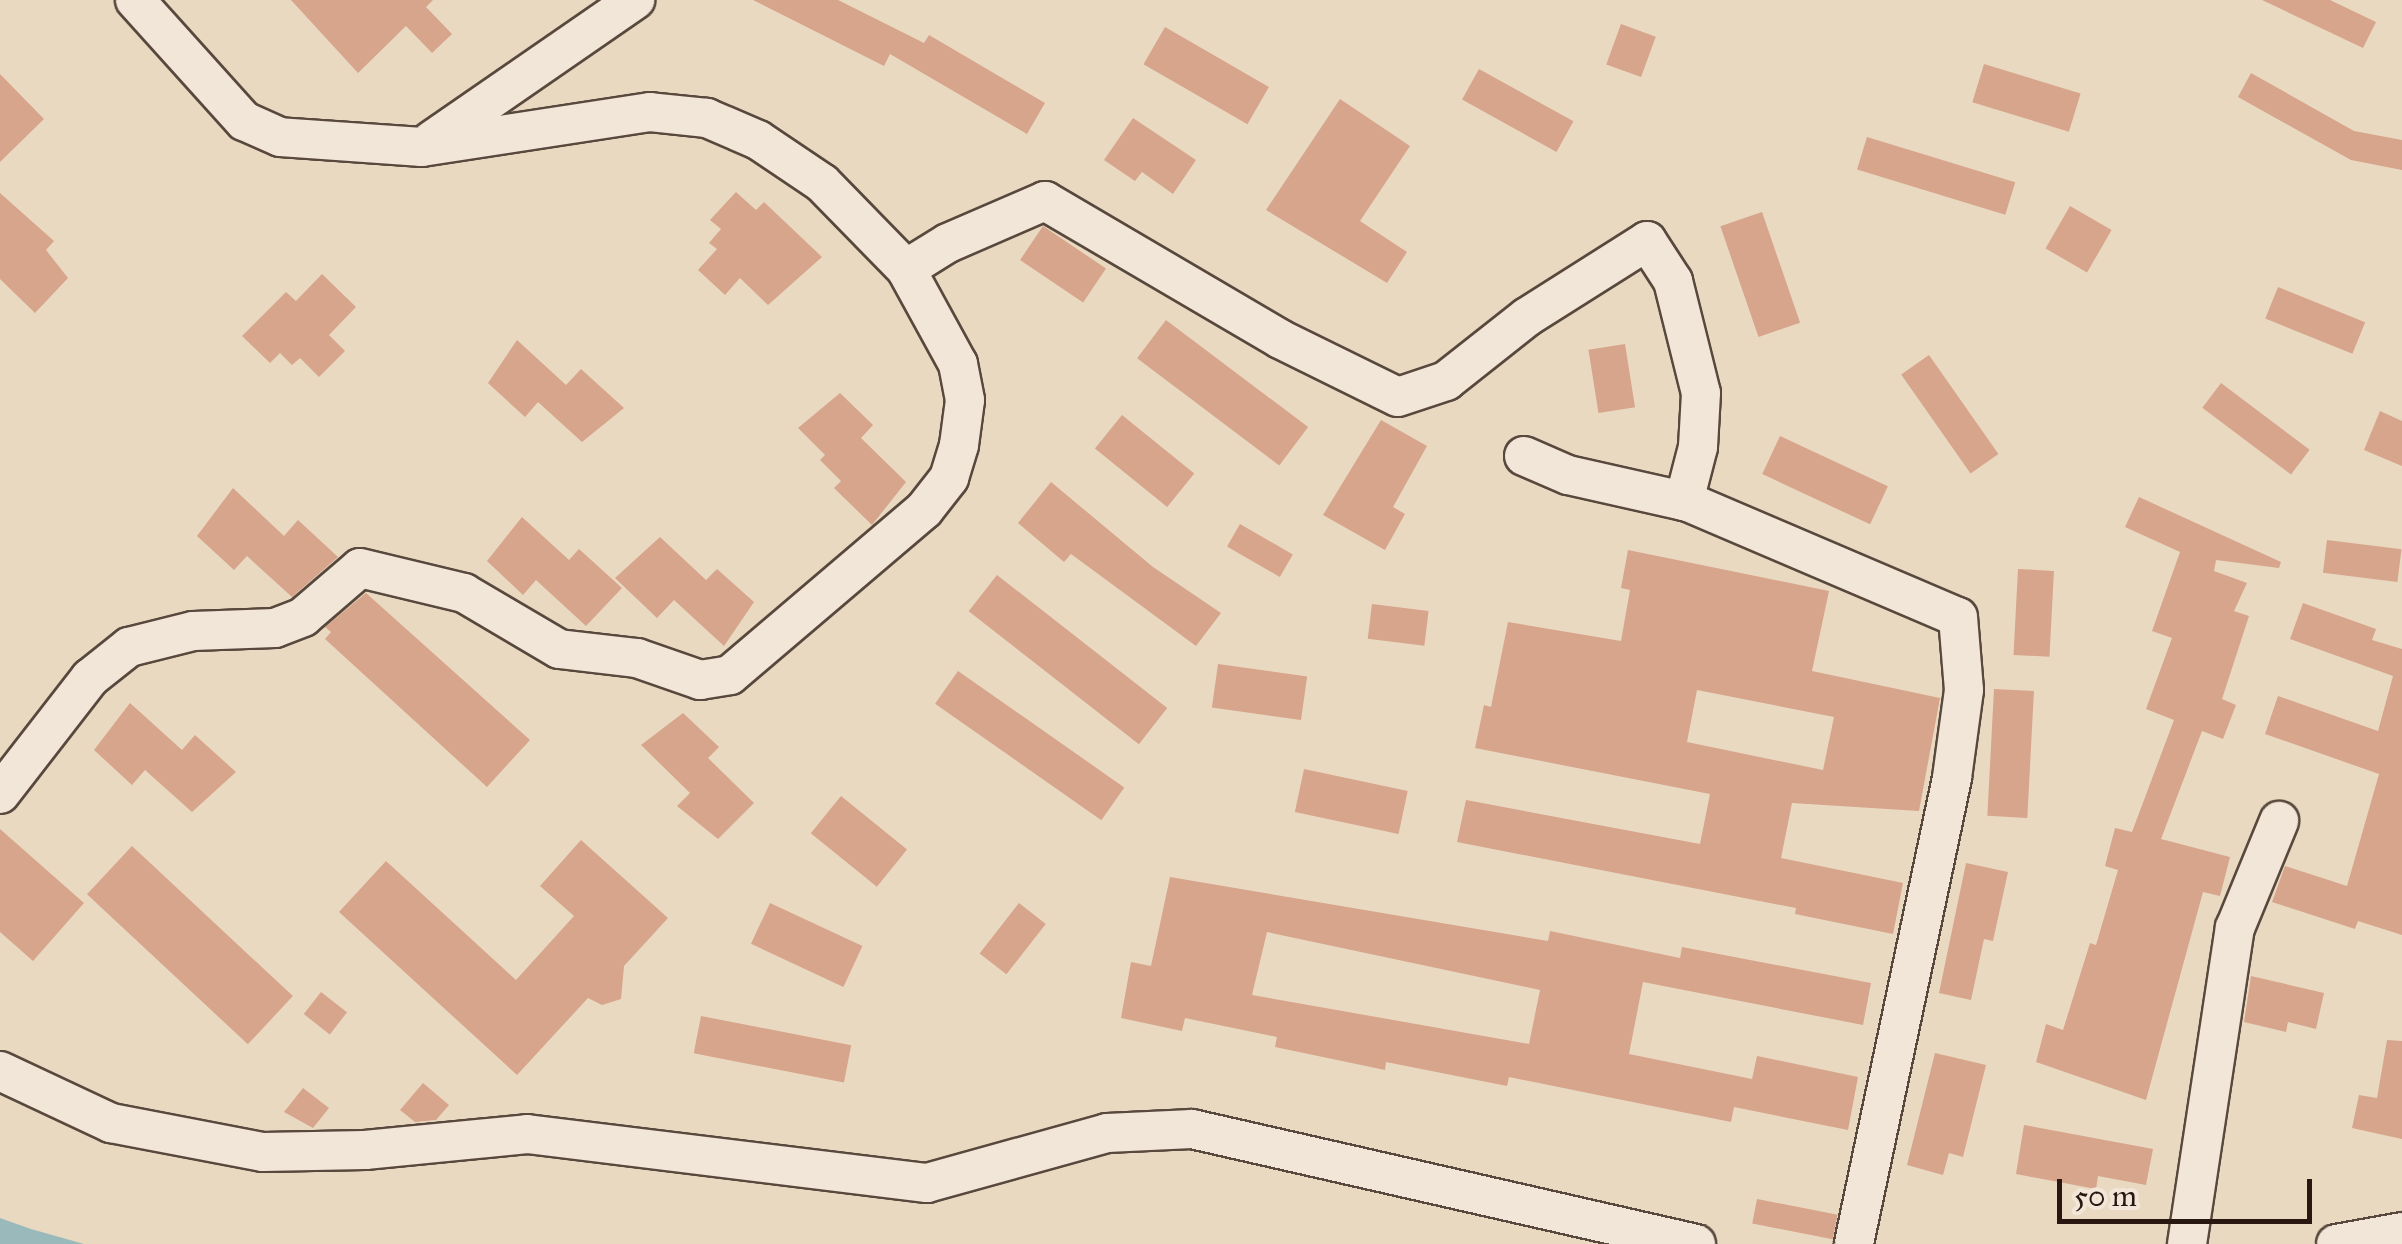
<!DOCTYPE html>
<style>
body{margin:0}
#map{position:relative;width:2402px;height:1244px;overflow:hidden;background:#ead9c1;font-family:"IM FELL Great Primer",serif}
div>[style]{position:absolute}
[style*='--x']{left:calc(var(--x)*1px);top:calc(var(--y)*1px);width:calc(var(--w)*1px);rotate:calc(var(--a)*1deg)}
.water>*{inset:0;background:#9ab9ba}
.building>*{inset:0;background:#d7a48c;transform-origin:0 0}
.roads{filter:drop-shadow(2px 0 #58483d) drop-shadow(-2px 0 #58483d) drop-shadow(0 2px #58483d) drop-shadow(0 -2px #58483d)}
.minor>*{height:38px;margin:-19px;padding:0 19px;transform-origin:19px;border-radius:19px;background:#f1e6d7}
span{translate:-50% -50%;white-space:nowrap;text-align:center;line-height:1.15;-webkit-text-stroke:10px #f1e6d7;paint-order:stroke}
.scale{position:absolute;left:2057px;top:1179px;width:255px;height:45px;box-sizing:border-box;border:5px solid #281811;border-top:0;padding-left:12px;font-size:30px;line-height:35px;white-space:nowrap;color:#281811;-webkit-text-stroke:8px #f1e6d7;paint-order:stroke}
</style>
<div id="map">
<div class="water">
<i style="clip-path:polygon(0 1218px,31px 1229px,84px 1244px,0 1244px)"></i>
</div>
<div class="building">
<i style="clip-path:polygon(291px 0,433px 0,426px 7px,452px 34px,432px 53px,406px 26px,358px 73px)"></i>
<i style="clip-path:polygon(753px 0,838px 0,924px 43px,929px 35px,1045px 103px,1027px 134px,890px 54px,884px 66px)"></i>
<i style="clip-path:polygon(2262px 0,2330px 0,2376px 22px,2363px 48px)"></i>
<i style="left:1621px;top:24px;width:37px;height:43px;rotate:20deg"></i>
<i style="left:1165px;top:27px;width:120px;height:43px;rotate:30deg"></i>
<i style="left:1984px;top:64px;width:101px;height:40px;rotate:17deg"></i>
<i style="left:1479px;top:69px;width:108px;height:35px;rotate:29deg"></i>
<i style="clip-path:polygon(2251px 73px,2354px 131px,2402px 140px,2402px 170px,2351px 160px,2238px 97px)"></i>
<i style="clip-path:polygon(0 74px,44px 119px,0 162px)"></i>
<i style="clip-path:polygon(1340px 99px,1410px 146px,1360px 221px,1407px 252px,1387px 283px,1266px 210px)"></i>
<i style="clip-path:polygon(1133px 118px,1196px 160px,1173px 194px,1142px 172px,1135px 181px,1104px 160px)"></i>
<i style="left:1867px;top:137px;width:155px;height:34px;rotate:17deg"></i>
<i style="clip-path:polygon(736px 192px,756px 210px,764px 202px,822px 257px,768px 305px,740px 278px,725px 295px,698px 270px,717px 249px,709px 243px,721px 229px,710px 220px)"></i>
<i style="clip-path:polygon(0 193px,54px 241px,46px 250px,68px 278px,35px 313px,0 279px)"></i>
<i style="left:2070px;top:206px;width:48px;height:49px;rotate:30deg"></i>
<i style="left:1762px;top:212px;width:117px;height:44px;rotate:71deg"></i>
<i style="left:1043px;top:226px;width:76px;height:41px;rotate:34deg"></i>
<i style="clip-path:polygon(322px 274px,356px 307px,329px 335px,345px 351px,319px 377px,300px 358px,292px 365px,280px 353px,270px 363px,242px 336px,286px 292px,296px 301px)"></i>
<i style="left:2278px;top:287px;width:94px;height:34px;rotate:22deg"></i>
<i style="left:1166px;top:320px;width:178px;height:48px;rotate:37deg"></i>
<i style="clip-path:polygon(517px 340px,566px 385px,581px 369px,624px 408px,582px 442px,538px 402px,525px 417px,488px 383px)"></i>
<i style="left:1625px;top:344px;width:64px;height:37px;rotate:81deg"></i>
<i style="left:1929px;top:355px;width:121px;height:34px;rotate:55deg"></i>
<i style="left:2221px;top:383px;width:111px;height:31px;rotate:37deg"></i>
<i style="clip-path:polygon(840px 393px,873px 425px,861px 438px,906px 482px,872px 525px,834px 488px,841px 481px,820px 460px,825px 455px,798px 428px)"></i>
<i style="clip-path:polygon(2380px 411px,2402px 421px,2402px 466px,2364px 450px)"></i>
<i style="left:1122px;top:415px;width:93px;height:43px;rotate:39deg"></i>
<i style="clip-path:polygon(1381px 420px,1427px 446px,1393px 507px,1405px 514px,1385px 550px,1323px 515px)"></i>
<i style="left:1780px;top:436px;width:119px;height:42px;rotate:25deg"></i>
<i style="clip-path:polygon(1051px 482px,1153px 567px,1221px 613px,1196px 646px,1071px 554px,1064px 562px,1018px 523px)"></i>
<i style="clip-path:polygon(233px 488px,284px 536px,298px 520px,338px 557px,292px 597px,247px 556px,234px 570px,197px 536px)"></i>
<i style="clip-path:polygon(2139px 497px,2281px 562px,2279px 568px,2216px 560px,2214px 571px,2247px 583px,2234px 611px,2249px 616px,2222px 699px,2236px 705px,2223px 739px,2202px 731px,2161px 839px,2230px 857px,2220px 896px,2203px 892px,2146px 1100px,2036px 1062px,2046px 1024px,2063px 1030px,2090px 943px,2096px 945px,2118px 870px,2105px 866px,2115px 828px,2132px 832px,2174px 720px,2146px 709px,2172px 638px,2152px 631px,2180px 552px,2125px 527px)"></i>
<i style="clip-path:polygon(522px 517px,569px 560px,579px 549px,622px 588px,586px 626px,536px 580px,523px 595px,487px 561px)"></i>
<i style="left:1240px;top:524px;width:61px;height:26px;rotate:30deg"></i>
<i style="clip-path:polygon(660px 537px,706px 580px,717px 569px,754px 602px,724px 646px,674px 600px,657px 618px,615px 578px)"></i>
<i style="left:2327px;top:540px;width:75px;height:33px;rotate:7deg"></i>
<i style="clip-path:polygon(evenodd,1628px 550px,1829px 591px,1812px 671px,1940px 698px,1919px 811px,1792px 803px,1781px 858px,1903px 883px,1893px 934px,1795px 914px,1796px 908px,1457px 842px,1466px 800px,1700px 844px,1710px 794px,1475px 748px,1484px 705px,1491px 707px,1508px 622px,1621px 641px,1630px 590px,1621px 588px,1628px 550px,1697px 690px,1834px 717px,1823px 770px,1687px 742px,1697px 690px)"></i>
<i style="left:2018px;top:569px;width:36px;height:86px;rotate:3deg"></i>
<i style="left:997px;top:575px;width:216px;height:46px;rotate:38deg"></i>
<i style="clip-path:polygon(366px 593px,530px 740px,487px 787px,325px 639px,331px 632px,325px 627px)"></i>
<i style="clip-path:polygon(2303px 603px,2376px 629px,2372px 640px,2402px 649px,2402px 935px,2358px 921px,2355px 929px,2272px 902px,2285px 866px,2347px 886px,2379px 774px,2265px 734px,2278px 696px,2378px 731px,2393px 676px,2290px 639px)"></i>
<i style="left:1372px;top:604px;width:57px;height:35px;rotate:7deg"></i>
<i style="left:1218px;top:664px;width:90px;height:44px;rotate:8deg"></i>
<i style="left:958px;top:671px;width:203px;height:40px;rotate:35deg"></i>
<i style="left:1994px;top:689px;width:40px;height:127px;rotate:3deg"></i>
<i style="clip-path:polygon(130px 703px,182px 750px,195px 735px,236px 772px,192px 812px,145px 770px,132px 785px,94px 750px)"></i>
<i style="clip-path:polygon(683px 713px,719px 747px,708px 758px,754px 803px,718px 839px,677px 806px,690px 793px,641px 745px)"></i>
<i style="left:1304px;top:769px;width:106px;height:44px;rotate:12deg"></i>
<i style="left:841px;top:796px;width:85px;height:48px;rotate:39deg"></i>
<i style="clip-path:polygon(0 829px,84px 903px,33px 961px,0 932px)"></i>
<i style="clip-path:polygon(581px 840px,668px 918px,624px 966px,621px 999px,602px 1005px,588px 998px,517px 1075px,339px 912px,386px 861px,516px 980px,574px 916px,540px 886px)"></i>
<i style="left:132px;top:846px;width:220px;height:66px;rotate:43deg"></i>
<i style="clip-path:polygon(1966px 863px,2008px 872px,1993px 941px,1984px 939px,1971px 1000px,1939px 993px)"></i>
<i style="clip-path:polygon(evenodd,1170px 877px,1548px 941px,1550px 931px,1680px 958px,1682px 947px,1871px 983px,1863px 1025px,1643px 982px,1629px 1054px,1752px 1079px,1757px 1056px,1858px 1077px,1848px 1130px,1734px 1107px,1731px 1122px,1509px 1077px,1507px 1086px,1386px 1062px,1385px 1070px,1275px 1047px,1277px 1037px,1185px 1018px,1182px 1031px,1121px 1018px,1131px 962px,1151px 966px,1170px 877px,1267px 932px,1540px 990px,1529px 1044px,1252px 995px,1267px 932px)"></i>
<i style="left:770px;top:903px;width:102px;height:45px;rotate:25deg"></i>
<i style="left:1019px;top:903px;width:34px;height:64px;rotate:38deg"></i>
<i style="clip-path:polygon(2251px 976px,2324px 993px,2316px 1029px,2288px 1022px,2286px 1032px,2244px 1022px)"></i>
<i style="left:321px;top:992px;width:33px;height:28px;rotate:38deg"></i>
<i style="left:701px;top:1016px;width:153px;height:38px;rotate:11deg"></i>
<i style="clip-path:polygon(2387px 1040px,2402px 1041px,2402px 1139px,2352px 1128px,2359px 1095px,2377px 1098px)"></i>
<i style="clip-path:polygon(1935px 1053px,1986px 1065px,1963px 1157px,1949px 1153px,1943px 1175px,1907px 1165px)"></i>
<i style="clip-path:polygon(423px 1083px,449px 1105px,436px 1120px,415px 1122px,400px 1110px)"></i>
<i style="clip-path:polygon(303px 1088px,329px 1108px,313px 1128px,284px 1112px)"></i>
<i style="clip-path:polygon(2024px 1125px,2153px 1149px,2146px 1185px,2098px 1176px,2096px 1189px,2016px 1174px)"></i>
<i style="left:1757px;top:1199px;width:82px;height:25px;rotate:11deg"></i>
</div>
<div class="roads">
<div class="minor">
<i style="--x:432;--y:140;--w:247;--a:-34.6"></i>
<i style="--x:906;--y:269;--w:49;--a:-31.8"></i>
<i style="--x:948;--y:243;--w:106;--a:-23.4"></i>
<i style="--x:1045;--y:201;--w:273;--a:30.4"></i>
<i style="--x:1280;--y:339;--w:131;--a:26.2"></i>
<i style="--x:1398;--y:397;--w:51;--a:-18.4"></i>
<i style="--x:1446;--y:381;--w:103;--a:-38.3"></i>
<i style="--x:1527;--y:317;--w:142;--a:-32.3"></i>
<i style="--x:1647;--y:241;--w:48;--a:57"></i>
<i style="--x:1673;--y:281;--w:115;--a:76"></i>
<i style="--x:1701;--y:393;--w:54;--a:93.2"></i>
<i style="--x:1698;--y:447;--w:56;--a:104.5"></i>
<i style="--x:1524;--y:456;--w:48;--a:23.4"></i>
<i style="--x:1568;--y:475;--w:123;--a:12.7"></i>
<i style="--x:1688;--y:502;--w:293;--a:23.1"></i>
<i style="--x:1958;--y:617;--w:73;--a:85.3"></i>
<i style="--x:1964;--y:690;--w:89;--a:97.8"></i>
<i style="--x:1952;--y:778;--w:476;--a:101.9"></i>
<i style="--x:0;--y:794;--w:147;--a:-52.2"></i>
<i style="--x:90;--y:678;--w:50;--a:-38.5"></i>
<i style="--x:129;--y:647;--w:66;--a:-14"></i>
<i style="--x:193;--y:631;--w:82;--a:-2.1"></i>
<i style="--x:275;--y:628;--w:30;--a:-21"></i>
<i style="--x:303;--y:617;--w:75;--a:-40.7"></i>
<i style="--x:360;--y:568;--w:107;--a:13.5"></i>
<i style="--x:464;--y:593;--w:110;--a:30.5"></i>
<i style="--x:559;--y:649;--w:79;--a:6.6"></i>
<i style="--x:637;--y:658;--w:67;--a:19.2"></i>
<i style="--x:700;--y:680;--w:30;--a:-9"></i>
<i style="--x:730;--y:675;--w:255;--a:-40.4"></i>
<i style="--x:924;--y:510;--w:41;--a:-52"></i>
<i style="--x:949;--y:478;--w:34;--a:-73"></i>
<i style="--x:959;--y:445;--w:45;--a:-82.4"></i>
<i style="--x:965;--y:400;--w:37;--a:-101"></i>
<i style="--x:958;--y:364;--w:108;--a:-118.7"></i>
<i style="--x:906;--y:269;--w:120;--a:-134.3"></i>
<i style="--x:822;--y:183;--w:77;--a:-146.1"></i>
<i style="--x:758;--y:140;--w:56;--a:-156.7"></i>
<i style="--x:707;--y:118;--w:57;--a:-174"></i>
<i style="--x:650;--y:112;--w:231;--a:171.3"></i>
<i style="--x:422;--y:147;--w:142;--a:-176"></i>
<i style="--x:280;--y:137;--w:39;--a:-156"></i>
<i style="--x:244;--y:121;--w:163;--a:-132"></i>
<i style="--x:0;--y:1071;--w:123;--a:25.1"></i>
<i style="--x:111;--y:1123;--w:155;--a:10.8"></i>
<i style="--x:263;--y:1152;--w:102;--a:-1.1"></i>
<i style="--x:365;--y:1150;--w:163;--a:-5.6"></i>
<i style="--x:527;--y:1134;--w:403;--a:7"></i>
<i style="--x:927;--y:1183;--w:187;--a:-15.5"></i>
<i style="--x:1107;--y:1133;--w:85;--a:-2.7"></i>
<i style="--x:1192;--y:1129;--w:517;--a:12.85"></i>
<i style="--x:2187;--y:1244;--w:320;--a:-81.4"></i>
<i style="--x:2235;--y:928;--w:116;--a:-67.6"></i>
<i style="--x:2336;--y:1244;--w:67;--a:-10.3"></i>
</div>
</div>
<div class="scale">50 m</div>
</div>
